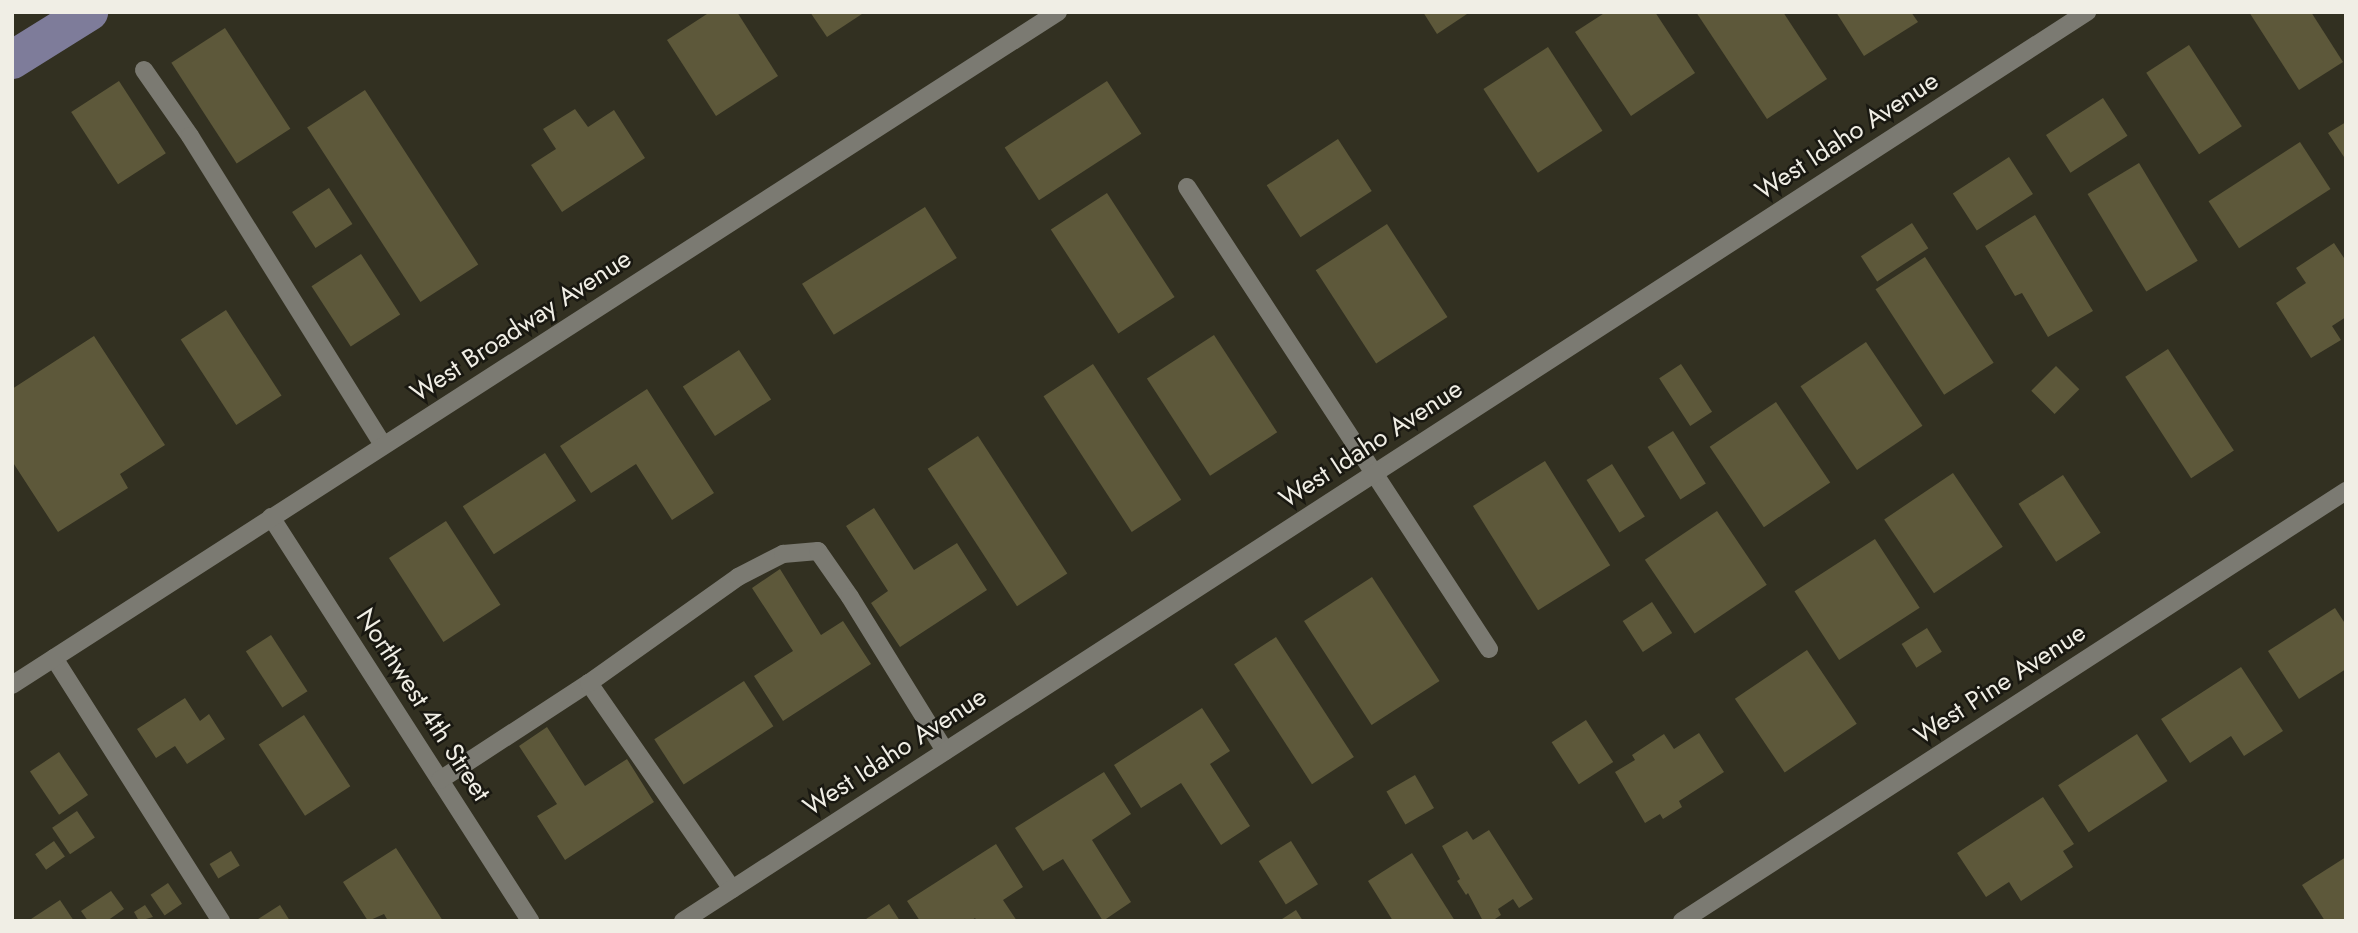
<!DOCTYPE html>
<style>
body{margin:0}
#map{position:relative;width:2358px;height:933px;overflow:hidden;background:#323021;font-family:Jost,sans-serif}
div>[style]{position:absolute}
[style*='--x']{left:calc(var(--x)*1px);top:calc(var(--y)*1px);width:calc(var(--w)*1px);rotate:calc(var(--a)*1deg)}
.canal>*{height:38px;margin:-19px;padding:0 19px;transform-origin:19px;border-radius:19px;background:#7e7c9a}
.building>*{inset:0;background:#5d583a;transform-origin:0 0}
.minor>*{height:18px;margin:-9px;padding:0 9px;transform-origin:9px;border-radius:9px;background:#7b7a72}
span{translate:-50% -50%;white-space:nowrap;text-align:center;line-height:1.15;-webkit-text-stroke:5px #191811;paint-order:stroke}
.street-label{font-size:26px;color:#f0eee5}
.frame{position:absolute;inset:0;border:14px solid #f0eee5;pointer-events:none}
</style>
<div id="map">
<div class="canal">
<i style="--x:12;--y:60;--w:91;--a:-31.9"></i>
</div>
<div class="building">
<i style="clip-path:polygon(710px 12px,737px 12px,778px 76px,716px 116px,667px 40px)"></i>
<i style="clip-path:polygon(810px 12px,865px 12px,827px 37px)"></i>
<i style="clip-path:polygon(1423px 12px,1470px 12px,1437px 34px)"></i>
<i style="clip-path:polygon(1606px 12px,1655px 12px,1695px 73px,1631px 116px,1575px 32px)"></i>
<i style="clip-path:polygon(1696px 12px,1783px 12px,1827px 79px,1767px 119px)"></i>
<i style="clip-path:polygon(1836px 12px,1911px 12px,1918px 22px,1864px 56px)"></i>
<i style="clip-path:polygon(2249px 12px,2311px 12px,2343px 62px,2299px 90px)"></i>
<i style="left:225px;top:28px;width:120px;height:64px;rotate:57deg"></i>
<i style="left:2189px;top:45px;width:97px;height:51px;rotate:57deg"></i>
<i style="left:1548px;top:47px;width:100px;height:77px;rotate:57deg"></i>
<i style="left:119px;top:81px;width:86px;height:57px;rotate:57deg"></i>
<i style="left:1107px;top:81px;width:63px;height:122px;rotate:57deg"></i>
<i style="left:365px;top:90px;width:208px;height:69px;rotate:57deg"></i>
<i style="left:2103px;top:98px;width:45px;height:68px;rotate:57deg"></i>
<i style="clip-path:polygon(575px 109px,588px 127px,614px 110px,645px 158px,562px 212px,531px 165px,556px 149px,543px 129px)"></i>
<i style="clip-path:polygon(2346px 122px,2346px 160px,2328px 133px)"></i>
<i style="left:1338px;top:139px;width:62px;height:85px;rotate:57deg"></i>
<i style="left:2300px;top:142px;width:56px;height:109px;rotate:57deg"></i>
<i style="left:2009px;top:157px;width:44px;height:67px;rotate:57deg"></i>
<i style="left:2139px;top:163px;width:114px;height:60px;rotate:59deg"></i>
<i style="left:329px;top:188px;width:43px;height:44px;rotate:57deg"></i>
<i style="left:1107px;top:193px;width:124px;height:67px;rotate:57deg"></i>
<i style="left:925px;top:207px;width:60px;height:145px;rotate:58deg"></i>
<i style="clip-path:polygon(2035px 215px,2093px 311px,2048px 337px,2022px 293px,2015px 296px,1985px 246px)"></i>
<i style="left:1912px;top:223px;width:30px;height:61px;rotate:57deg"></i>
<i style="left:1387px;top:224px;width:111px;height:85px;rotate:57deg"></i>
<i style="clip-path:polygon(2334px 243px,2346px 261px,2346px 317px,2332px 326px,2341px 340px,2311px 358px,2276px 303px,2306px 283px,2296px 268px)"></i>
<i style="left:361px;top:254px;width:72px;height:59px;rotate:57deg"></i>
<i style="left:1925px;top:257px;width:126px;height:59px;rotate:57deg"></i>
<i style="left:226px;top:310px;width:102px;height:54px;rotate:57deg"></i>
<i style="left:1214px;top:335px;width:116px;height:80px;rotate:57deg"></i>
<i style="clip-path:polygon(94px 336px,165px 445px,120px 474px,128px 488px,58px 532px,12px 461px,12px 389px)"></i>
<i style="left:1866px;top:342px;width:101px;height:79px;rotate:56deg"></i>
<i style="left:2168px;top:349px;width:121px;height:51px;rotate:57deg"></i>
<i style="left:739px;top:350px;width:59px;height:67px;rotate:57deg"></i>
<i style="left:1093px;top:364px;width:162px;height:59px;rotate:57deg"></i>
<i style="left:1681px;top:364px;width:57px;height:26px;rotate:57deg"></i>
<i style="left:2056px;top:366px;width:33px;height:35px;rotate:45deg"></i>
<i style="clip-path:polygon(647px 389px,714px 493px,672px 520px,636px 464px,591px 493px,560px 446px)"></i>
<i style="left:1776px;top:402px;width:97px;height:80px;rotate:56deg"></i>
<i style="left:1673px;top:431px;width:62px;height:30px;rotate:58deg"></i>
<i style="left:978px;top:436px;width:164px;height:60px;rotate:57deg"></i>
<i style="left:545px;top:453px;width:57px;height:98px;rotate:57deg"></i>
<i style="left:1545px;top:461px;width:123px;height:85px;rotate:58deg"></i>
<i style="left:1612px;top:464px;width:62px;height:30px;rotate:58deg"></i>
<i style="left:1953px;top:473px;width:89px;height:83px;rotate:56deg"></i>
<i style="left:2063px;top:475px;width:69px;height:53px;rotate:57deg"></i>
<i style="clip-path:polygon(874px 508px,914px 570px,957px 543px,987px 590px,900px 647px,871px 603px,888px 591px,846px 526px)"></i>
<i style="left:1717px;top:511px;width:89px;height:87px;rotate:56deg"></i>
<i style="left:446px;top:521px;width:100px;height:68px;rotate:57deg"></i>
<i style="left:1875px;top:539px;width:82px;height:96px;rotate:57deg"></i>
<i style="clip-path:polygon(780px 569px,821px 635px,843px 621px,871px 664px,783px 721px,754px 676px,793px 651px,752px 588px)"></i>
<i style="left:1372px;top:577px;width:124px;height:81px;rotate:57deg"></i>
<i style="left:1652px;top:602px;width:37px;height:35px;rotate:57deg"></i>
<i style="clip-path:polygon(2335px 608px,2346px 625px,2346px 669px,2299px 699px,2268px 651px)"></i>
<i style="left:1927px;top:628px;width:28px;height:30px;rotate:58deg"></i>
<i style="left:271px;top:635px;width:67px;height:30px;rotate:57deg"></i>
<i style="left:1276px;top:637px;width:143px;height:50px;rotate:57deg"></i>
<i style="left:1807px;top:650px;width:89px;height:87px;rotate:56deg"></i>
<i style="clip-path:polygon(2241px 667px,2283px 731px,2244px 756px,2231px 736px,2190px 763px,2161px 719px)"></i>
<i style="left:744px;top:681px;width:54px;height:107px;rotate:57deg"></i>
<i style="clip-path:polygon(185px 698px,200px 721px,209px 714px,225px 739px,187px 764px,175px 746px,156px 758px,137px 729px)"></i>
<i style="clip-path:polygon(1202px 708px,1230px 751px,1210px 764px,1250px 826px,1221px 845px,1181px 783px,1141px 808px,1114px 765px)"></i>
<i style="left:304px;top:715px;width:85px;height:54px;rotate:57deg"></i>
<i style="left:1586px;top:720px;width:50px;height:41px;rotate:57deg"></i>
<i style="clip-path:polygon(547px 727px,585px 786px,627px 759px,654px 802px,565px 860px,537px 816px,557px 804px,519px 746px)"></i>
<i style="clip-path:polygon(1699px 733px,1724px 772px,1679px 801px,1682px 807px,1663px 819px,1660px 814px,1645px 823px,1615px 772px,1635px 760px,1632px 755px,1664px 734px,1674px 749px)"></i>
<i style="left:2137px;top:734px;width:56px;height:94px;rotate:57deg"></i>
<i style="left:59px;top:752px;width:52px;height:35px;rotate:56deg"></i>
<i style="clip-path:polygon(1104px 772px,1131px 814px,1092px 840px,1131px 902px,1103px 921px,1063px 859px,1043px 871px,1015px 828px)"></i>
<i style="left:1415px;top:775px;width:38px;height:33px;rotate:60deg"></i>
<i style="clip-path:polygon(2043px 797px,2074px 844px,2063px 851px,2073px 867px,2021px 901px,2009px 882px,1986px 897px,1957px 853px)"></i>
<i style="left:77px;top:811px;width:32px;height:30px;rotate:56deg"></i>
<i style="clip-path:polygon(1489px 830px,1533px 899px,1519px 908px,1513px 899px,1498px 909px,1501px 915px,1495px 919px,1497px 921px,1483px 921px,1468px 893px,1466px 895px,1457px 881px,1460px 879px,1442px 846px,1467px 831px,1473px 840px)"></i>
<i style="left:54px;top:841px;width:19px;height:23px;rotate:55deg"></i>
<i style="left:1291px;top:841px;width:51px;height:38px;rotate:58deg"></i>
<i style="clip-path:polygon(996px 844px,1023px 887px,1003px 900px,1017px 921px,977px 921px,975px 918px,971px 921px,920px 921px,907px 901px)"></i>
<i style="clip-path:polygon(396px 848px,443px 921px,388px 921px,384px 914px,368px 921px,343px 882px)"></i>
<i style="left:231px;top:851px;width:17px;height:25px;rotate:59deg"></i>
<i style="clip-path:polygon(1412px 853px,1455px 921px,1393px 921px,1368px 881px)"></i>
<i style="clip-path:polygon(2346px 857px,2346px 921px,2325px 921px,2302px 885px)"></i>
<i style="left:168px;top:883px;width:25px;height:21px;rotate:56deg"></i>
<i style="clip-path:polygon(111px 891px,124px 909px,107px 921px,88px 921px,81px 911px)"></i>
<i style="clip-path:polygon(60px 900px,74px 921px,28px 921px)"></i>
<i style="clip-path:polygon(889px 904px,900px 921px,863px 921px)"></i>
<i style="clip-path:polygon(145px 905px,153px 917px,139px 921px,134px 912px)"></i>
<i style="clip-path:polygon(280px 905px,290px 921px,255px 921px)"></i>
<i style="clip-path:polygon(1296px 910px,1303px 921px,1279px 921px)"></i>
</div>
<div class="minor">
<i style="--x:144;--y:70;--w:80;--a:55.1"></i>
<i style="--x:190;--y:136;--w:364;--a:58"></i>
<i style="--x:1187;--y:187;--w:552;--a:56.83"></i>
<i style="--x:271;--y:517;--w:480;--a:57.3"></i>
<i style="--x:54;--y:658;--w:312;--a:57.6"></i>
<i style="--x:12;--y:685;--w:1244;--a:-32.76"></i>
<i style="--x:440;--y:780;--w:178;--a:-33.1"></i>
<i style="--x:732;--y:889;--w:251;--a:-124.8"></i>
<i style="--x:589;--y:683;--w:183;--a:-35.4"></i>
<i style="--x:738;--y:577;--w:51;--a:-27.1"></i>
<i style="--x:783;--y:554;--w:35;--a:-5"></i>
<i style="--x:818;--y:551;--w:56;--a:55.2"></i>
<i style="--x:850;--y:597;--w:181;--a:58.3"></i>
<i style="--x:683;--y:921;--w:1673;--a:-32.92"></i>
<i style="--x:1682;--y:921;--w:791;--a:-32.93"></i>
</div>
<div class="street-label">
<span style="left:1847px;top:136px;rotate:-33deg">West Idaho Avenue</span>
<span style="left:521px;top:326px;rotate:-33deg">West Broadway Avenue</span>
<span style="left:1371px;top:444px;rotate:-33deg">West Idaho Avenue</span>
<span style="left:2000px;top:684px;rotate:-33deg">West Pine Avenue</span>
<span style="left:423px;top:705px;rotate:57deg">Northwest 4th Street</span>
<span style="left:895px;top:752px;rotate:-33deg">West Idaho Avenue</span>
</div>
<div class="frame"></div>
</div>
